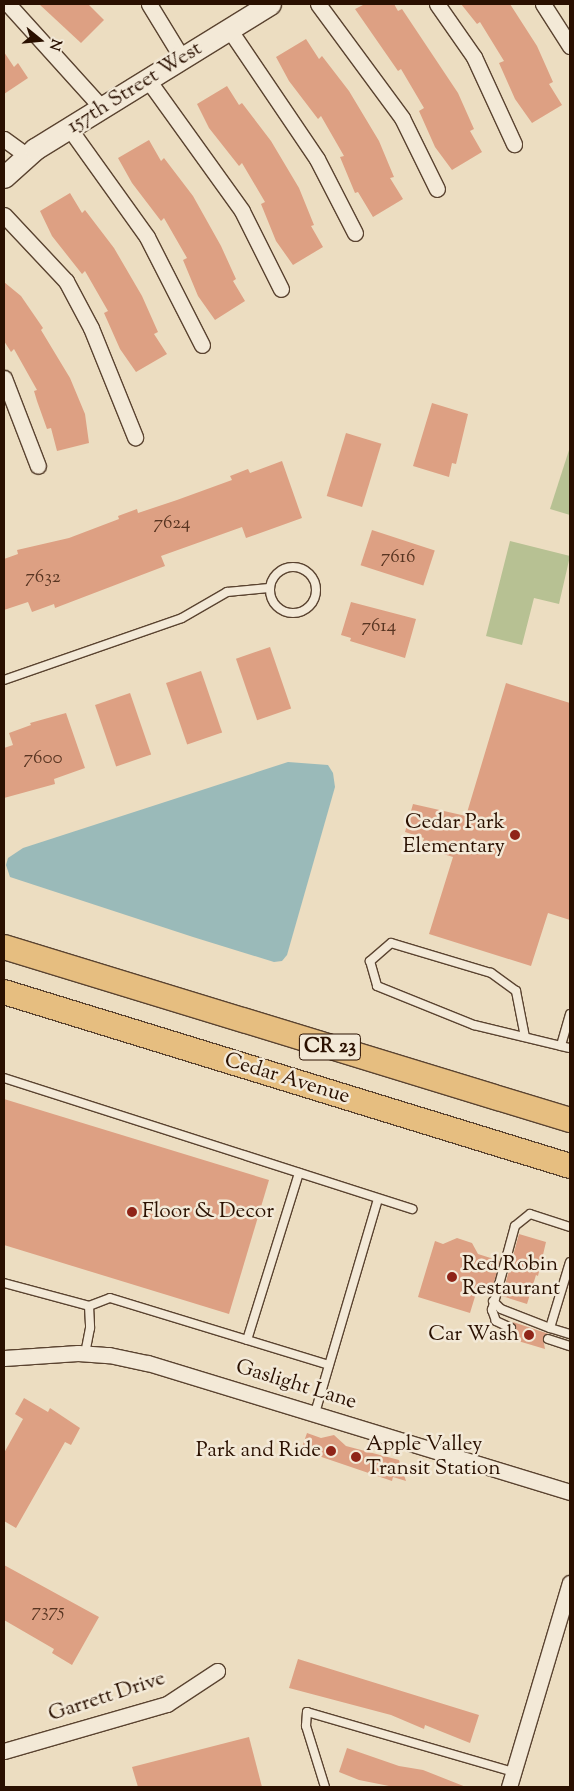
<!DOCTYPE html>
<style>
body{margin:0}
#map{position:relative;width:574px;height:1791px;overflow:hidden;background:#ecddc1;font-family:"Sorts Mill Goudy",serif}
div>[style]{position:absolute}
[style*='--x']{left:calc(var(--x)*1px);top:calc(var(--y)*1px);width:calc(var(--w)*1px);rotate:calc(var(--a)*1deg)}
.green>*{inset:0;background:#b7c193}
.water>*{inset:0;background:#9abab9}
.building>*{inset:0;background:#dda083;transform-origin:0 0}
.roads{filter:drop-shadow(1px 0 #5a4330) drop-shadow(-1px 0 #5a4330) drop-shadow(0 1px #5a4330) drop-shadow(0 -1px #5a4330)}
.lane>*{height:8px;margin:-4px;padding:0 4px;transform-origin:4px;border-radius:4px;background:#f3e9d7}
.lane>.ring{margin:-4px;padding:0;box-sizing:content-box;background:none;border:8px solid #f3e9d7;border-radius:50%}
.street>*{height:15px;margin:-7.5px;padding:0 7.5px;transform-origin:7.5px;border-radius:7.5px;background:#f3e9d7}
.secondary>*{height:21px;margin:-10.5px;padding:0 10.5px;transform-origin:10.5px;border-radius:10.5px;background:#f3e9d7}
.primary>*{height:24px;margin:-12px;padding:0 12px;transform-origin:12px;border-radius:12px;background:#e6be80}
.dots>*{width:14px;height:14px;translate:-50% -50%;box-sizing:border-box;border:2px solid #f3e9d7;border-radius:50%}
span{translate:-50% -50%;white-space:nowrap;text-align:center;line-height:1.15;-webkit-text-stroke:5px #f3e9d7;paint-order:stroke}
.number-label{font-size:19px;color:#573421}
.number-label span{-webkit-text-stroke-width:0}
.shield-label span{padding:1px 4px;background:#f3e9d7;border:1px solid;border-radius:4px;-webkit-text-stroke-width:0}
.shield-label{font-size:20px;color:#2a1000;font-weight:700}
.street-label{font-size:21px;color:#2a1000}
.poi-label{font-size:21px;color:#2a1000}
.right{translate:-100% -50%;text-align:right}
.left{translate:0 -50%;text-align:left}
.frame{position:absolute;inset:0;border:5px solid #2a1000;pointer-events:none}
.north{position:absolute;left:15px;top:15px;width:50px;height:50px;-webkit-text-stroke:4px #f3e9d7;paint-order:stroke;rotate:107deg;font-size:14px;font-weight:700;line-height:20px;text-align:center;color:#2a1000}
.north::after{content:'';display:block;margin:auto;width:18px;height:22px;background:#2a1000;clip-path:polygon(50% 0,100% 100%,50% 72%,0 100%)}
</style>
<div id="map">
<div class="green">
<i style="clip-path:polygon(570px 447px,570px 515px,550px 509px)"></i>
<i style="clip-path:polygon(510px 541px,570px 556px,559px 604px,534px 598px,522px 645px,486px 636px)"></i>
</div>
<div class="water">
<i style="clip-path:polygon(288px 762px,328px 765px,333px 773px,335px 787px,287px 955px,282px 961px,274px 962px,193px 937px,10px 877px,6px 865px,8px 858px,23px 848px)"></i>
</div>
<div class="building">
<i style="clip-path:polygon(39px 4px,88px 4px,104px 20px,81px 43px)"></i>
<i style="clip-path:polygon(365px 4px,394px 4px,398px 11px,402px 9px,458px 93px,474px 129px,470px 131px,482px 152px,452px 170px,435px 147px,419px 111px,424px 108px,401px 69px,398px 71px,355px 9px)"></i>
<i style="clip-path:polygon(461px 4px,510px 4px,537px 46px,553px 82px,549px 84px,562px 105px,532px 123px,515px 99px,499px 63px,504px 61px,480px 22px,477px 24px)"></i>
<i style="clip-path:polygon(306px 39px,319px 59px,322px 56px,349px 91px,379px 141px,394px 177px,390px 178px,403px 199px,373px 217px,358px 192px,355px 193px,340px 157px,344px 156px,321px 116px,318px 119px,289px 81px,276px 57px)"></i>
<i style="clip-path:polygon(4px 52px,14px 67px,18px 63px,28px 78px,4px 94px)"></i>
<i style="clip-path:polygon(227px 86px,239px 105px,242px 103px,271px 141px,299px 188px,314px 225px,311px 226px,323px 247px,293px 265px,276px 241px,261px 204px,265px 202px,242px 163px,239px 166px,209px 128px,197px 104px)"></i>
<i style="clip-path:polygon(149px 140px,161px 161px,164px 158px,193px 196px,221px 246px,236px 279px,233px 281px,245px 301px,215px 320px,198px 296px,183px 260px,187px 258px,164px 218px,161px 221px,132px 183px,118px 158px)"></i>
<i style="clip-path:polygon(70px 193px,82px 213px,85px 210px,114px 248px,142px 296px,158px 332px,154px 334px,167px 354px,136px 372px,120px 349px,104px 313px,108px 311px,85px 271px,82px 274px,52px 236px,40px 211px)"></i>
<i style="clip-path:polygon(4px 282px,21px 296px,43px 328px,41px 330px,70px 378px,85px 414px,89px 443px,57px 451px,51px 428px,47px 429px,37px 401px,34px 391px,37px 390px,14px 349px,11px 352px,4px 341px)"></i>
<i style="clip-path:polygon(432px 403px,468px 414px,456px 464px,452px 463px,449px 477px,413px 466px)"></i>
<i style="left:346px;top:433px;width:37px;height:66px;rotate:17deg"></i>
<i style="clip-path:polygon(282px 461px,302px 518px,246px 538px,242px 527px,203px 541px,161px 556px,165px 566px,55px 608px,54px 604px,32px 612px,28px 602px,4px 610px,4px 559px,18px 554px,17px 550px,69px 538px,119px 519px,118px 516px,137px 509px,138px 513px,177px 500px,232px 480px,230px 476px,248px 469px,250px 473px)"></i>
<i style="left:372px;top:530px;width:66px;height:37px;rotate:18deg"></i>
<i style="clip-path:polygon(351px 602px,416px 619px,405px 658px,350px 641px,351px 638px,341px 635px)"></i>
<i style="left:270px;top:647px;width:65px;height:36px;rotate:71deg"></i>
<i style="left:201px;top:671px;width:65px;height:37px;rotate:71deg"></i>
<i style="clip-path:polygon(506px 683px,570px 703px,570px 920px,548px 913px,531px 966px,429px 934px,453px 857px,421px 847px,424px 838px,405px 832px,413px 804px,466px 816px)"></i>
<i style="left:130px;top:693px;width:65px;height:37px;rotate:71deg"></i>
<i style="clip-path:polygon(66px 713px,85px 768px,54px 779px,55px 784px,4px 798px,4px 748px,13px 745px,9px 733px,31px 725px,30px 723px)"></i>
<i style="clip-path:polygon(4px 1099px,269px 1180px,229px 1314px,4px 1245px)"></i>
<i style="clip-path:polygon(519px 1234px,546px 1242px,538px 1276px,536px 1275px,527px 1304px,502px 1296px)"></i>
<i style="clip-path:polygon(457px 1238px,472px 1243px,478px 1254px,500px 1261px,491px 1293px,477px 1290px,470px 1313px,418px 1297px,435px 1241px,443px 1244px)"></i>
<i style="clip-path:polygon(513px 1322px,549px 1334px,543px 1338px,545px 1349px,508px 1338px,516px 1330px)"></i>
<i style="clip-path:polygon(24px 1398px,48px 1412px,50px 1408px,80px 1428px,71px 1445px,65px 1442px,16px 1528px,4px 1521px,4px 1453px,23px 1419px,15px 1414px)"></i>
<i style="clip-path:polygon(307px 1433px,321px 1438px,334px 1435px,346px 1446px,399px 1460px,406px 1481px,393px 1477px,392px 1481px,301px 1450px)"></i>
<i style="clip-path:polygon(4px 1565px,99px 1617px,72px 1665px,52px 1653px,54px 1649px,4px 1620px)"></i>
<i style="clip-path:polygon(298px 1659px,479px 1715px,470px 1743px,425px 1725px,424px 1729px,391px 1715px,289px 1688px)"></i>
<i style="clip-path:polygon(249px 1737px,262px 1787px,138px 1787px,132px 1767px)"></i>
<i style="clip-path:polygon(347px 1748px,399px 1766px,423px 1770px,466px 1787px,394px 1787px,359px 1780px,339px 1772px)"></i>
</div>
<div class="roads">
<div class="lane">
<i class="ring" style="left:270px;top:567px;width:38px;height:38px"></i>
<i style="--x:4;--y:680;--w:188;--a:-19.2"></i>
<i style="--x:182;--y:618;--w:52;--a:-30"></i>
<i style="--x:227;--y:592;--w:42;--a:-5.4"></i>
<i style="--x:570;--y:1014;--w:33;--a:106"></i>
<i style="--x:561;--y:1046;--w:9;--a:13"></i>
<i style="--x:525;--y:1037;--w:47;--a:-101.1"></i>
<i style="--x:516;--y:991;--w:31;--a:-144"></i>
<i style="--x:491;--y:973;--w:104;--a:-163.3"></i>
<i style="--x:391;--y:943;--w:28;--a:139"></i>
<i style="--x:370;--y:961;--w:26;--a:74"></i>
<i style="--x:377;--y:986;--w:105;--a:21.9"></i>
<i style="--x:474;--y:1025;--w:89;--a:13.6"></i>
<i style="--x:4;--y:1078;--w:429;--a:17.8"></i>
<i style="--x:570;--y:1262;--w:69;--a:106.9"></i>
<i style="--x:550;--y:1328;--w:21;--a:17"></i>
<i style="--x:4;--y:1283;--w:88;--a:15.1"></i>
<i style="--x:89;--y:1306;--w:22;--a:87"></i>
<i style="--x:90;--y:1328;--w:26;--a:101"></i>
<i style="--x:493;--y:1301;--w:11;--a:45"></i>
<i style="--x:501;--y:1309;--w:53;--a:21.2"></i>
<i style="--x:89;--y:1306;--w:22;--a:-21"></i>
<i style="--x:110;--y:1298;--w:229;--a:17"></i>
<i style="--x:511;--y:1328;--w:17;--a:-155"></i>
<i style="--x:496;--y:1321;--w:12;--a:-110"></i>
<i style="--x:492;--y:1310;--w:87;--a:-74.7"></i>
<i style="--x:515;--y:1226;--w:19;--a:-39"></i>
<i style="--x:530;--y:1214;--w:42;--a:18"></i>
<i style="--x:548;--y:1339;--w:23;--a:18"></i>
<i style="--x:247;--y:1340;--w:175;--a:-72.7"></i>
<i style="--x:315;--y:1413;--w:223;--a:-73.6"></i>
<i style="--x:325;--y:1787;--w:64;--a:-107.3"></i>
<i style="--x:306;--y:1726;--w:14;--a:-86"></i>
<i style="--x:307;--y:1712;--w:215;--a:16.2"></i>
</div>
<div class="street">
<i style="--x:8;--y:4;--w:140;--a:47.9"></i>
<i style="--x:149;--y:4;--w:63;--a:58.6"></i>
<i style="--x:318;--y:4;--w:142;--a:53.6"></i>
<i style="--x:402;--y:118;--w:79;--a:63.8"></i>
<i style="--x:437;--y:4;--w:65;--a:55.1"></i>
<i style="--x:474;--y:57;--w:96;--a:65.3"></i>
<i style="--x:543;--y:4;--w:50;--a:57.3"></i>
<i style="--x:229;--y:29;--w:157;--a:55.9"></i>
<i style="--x:317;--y:159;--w:83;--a:62.8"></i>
<i style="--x:148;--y:80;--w:161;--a:54.3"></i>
<i style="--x:242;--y:211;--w:87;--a:63.4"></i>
<i style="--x:69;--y:128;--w:134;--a:54.4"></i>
<i style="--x:147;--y:237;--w:121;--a:63"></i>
<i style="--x:4;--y:139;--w:29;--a:36"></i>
<i style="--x:4;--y:215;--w:91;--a:46.8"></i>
<i style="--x:66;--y:281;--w:53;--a:62"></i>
<i style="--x:91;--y:328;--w:118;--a:68"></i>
<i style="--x:4;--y:378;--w:94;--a:68.9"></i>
<i style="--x:4;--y:1358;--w:74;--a:-3.9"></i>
<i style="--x:78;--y:1353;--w:31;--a:4"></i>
<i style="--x:109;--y:1355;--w:40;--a:12"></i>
<i style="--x:148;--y:1363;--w:441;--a:17"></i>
<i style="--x:4;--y:1751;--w:170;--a:-16.1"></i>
<i style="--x:167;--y:1704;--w:60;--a:-33.4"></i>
<i style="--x:509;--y:1787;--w:213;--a:-73.4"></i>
</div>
<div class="secondary">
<i style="--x:4;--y:177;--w:42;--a:-42.1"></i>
<i style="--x:35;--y:149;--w:276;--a:-31.7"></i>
</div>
<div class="primary">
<i style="--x:4;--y:947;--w:592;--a:17"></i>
<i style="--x:4;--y:992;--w:592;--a:17.09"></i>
</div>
</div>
<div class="dots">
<i style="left:515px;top:835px;background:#8f2418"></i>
<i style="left:132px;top:1212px;background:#8f2418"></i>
<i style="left:452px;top:1277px;background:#8f2418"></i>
<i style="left:529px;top:1335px;background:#8f2418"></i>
<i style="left:331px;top:1451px;background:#8f2418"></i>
<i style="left:356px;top:1457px;background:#8f2418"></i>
</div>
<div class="number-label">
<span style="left:172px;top:524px">7624</span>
<span style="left:398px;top:558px">7616</span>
<span style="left:43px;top:578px">7632</span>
<span style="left:379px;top:627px">7614</span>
<span style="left:43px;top:759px">7600</span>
<span style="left:48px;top:1612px">7375</span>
</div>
<div class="shield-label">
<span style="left:330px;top:1047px">CR 23</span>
</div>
<div class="street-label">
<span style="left:135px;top:88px;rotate:-32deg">157th Street West</span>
<span style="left:287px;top:1079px;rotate:17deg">Cedar Avenue</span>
<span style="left:296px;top:1385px;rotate:17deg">Gaslight Lane</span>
<span style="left:107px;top:1697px;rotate:-18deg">Garrett Drive</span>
</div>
<div class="poi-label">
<span class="right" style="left:505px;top:835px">Cedar Park<br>Elementary</span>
<span class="left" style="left:142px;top:1212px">Floor &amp; Decor</span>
<span class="left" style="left:462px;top:1277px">Red Robin<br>Restaurant</span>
<span class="right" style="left:519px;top:1335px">Car Wash</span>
<span class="left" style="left:366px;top:1457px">Apple Valley<br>Transit Station</span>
<span class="right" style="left:321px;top:1451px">Park and Ride</span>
</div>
<div class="frame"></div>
<div class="north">N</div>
</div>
